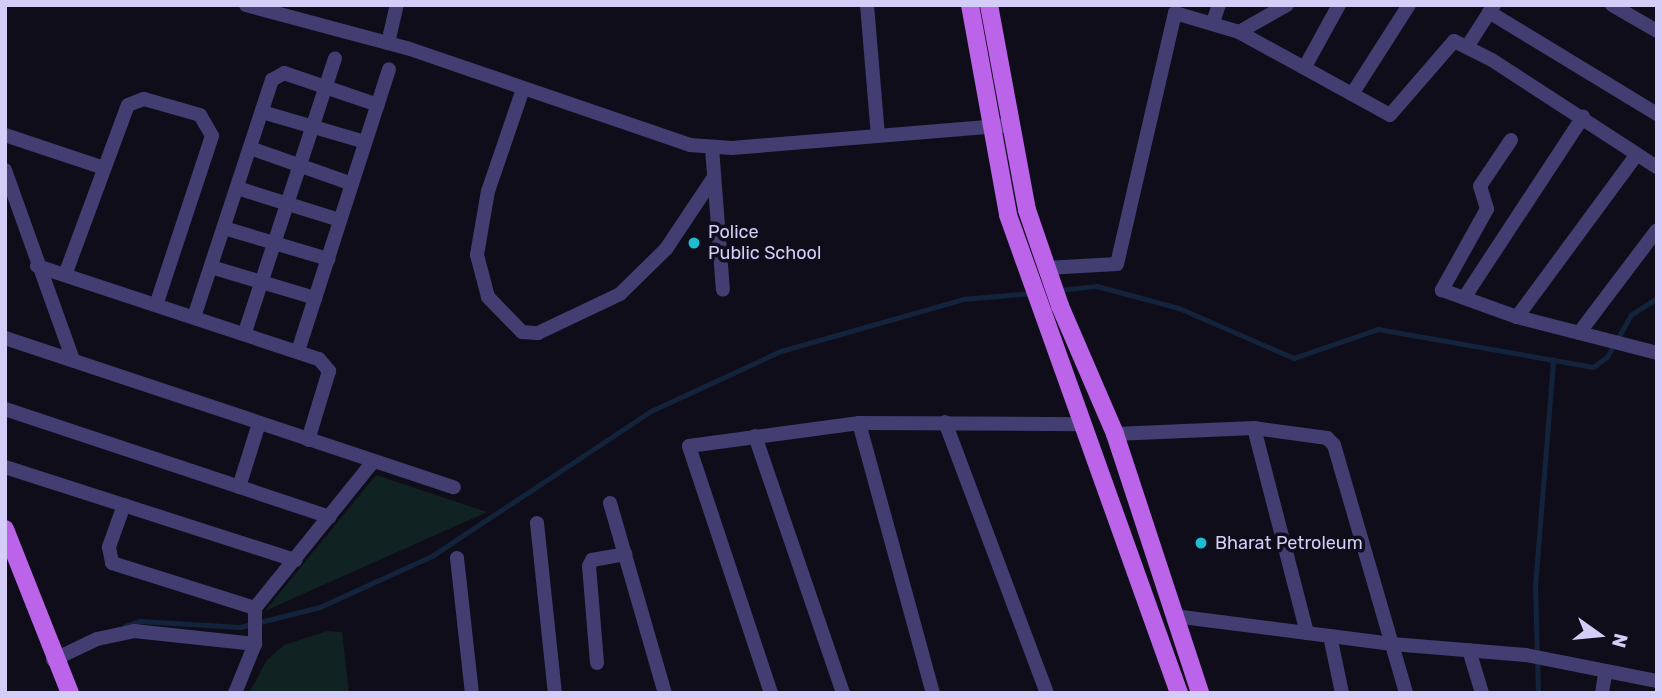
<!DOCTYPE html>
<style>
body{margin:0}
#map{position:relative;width:1662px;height:698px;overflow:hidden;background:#0f0d19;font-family:Rubik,sans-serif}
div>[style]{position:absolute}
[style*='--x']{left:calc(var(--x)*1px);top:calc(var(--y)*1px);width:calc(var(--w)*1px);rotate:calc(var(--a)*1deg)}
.green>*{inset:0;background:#122}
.stream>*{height:4.5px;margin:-2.25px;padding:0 2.25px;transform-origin:2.25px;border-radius:2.25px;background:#13233c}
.minor>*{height:14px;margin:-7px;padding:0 7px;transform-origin:7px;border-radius:7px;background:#423e72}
.major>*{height:18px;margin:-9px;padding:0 9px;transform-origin:9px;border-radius:9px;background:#bb63e9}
.dots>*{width:19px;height:19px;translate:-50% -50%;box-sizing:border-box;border:4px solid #0f0d19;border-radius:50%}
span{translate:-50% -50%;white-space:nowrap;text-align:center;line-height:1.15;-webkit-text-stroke:7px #0f0d19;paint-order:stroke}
.poi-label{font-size:18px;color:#d3cdf8}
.left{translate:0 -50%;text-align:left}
.frame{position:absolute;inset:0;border:7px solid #d3cdf8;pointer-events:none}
.north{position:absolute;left:1564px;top:600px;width:70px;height:70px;-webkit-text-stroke:5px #0f0d19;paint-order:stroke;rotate:105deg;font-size:19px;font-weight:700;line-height:28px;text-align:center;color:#d3cdf8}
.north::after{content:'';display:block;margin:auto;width:24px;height:32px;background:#d3cdf8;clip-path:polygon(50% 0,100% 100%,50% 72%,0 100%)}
</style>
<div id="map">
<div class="green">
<i style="clip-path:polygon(376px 475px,487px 512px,265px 611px)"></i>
<i style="clip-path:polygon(327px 631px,342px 632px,349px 693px,249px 693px,267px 660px,284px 645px)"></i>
</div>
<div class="stream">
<i style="--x:1058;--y:290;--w:39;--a:-6"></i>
<i style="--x:1097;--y:286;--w:85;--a:15"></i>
<i style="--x:1179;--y:308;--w:125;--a:23.5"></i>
<i style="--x:1294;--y:358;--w:89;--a:-19"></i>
<i style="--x:1378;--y:329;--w:218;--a:10"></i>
<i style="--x:1593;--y:367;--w:17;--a:-36"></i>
<i style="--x:1607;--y:357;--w:48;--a:-60.3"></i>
<i style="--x:1631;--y:315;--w:31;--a:-33"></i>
<i style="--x:125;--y:626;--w:16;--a:-18"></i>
<i style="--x:140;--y:621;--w:100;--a:3.4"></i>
<i style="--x:240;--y:627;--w:82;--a:-14"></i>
<i style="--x:320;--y:607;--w:123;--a:-24.5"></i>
<i style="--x:432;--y:556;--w:263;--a:-33.5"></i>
<i style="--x:651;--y:411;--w:143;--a:-24.8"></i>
<i style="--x:781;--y:351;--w:189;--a:-15.9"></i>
<i style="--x:963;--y:299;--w:69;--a:-5"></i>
<i style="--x:1538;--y:693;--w:107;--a:-91.6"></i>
<i style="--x:1535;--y:586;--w:227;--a:-85.4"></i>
</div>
<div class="minor">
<i style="--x:246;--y:5;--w:167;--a:15"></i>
<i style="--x:407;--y:48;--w:299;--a:18.9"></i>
<i style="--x:690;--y:145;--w:42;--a:4.1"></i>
<i style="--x:732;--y:148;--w:271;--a:-4.7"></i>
<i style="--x:867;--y:5;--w:131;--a:85.2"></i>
<i style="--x:1612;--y:5;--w:52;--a:30"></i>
<i style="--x:1489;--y:12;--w:197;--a:31.3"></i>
<i style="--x:1213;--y:22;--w:18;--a:-71"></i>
<i style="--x:1239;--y:32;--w:172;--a:28.8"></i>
<i style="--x:1390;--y:115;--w:98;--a:-49.1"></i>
<i style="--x:1454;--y:41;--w:42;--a:26.6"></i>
<i style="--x:1492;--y:60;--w:197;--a:33"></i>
<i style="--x:388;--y:43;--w:39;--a:-77"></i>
<i style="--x:1467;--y:47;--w:50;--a:-57.3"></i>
<i style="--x:1306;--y:65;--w:68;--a:-61.2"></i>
<i style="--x:523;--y:89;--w:108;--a:108.9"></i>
<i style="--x:488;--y:191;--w:65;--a:99.8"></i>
<i style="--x:477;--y:255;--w:43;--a:75.3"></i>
<i style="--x:488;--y:297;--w:49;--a:45.8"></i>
<i style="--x:522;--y:332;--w:16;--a:4"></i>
<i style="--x:538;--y:333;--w:91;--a:-25.4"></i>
<i style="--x:620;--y:294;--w:64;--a:-44.4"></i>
<i style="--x:666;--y:249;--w:87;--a:-56.3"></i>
<i style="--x:1352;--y:94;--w:106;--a:-57.4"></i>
<i style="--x:262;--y:112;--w:107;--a:16.2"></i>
<i style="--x:5;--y:135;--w:104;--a:18.4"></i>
<i style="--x:1511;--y:140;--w:55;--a:124"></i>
<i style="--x:1480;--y:186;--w:24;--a:73"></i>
<i style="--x:1487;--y:209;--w:93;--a:119.1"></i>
<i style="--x:1442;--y:290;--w:80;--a:19.8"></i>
<i style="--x:1517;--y:317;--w:145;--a:14.4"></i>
<i style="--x:250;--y:148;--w:108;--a:19.4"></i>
<i style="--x:712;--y:148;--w:142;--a:85.6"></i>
<i style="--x:5;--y:170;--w:202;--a:70.3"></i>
<i style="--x:237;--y:188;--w:108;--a:17.3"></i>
<i style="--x:224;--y:228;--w:109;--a:16.6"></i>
<i style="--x:37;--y:266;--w:297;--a:18.3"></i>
<i style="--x:319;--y:359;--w:16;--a:50"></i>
<i style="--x:329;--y:371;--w:72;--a:106.9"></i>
<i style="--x:211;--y:267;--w:109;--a:16.6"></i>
<i style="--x:1046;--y:268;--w:71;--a:-3.2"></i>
<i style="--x:1117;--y:264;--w:258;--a:-77"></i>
<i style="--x:1175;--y:13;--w:67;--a:16.5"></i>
<i style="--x:1239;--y:32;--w:55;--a:-29.4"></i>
<i style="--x:65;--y:275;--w:181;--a:-69.7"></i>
<i style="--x:128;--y:105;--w:17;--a:-21"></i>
<i style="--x:144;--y:99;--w:58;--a:15.9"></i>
<i style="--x:200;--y:115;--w:24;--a:60"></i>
<i style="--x:212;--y:136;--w:178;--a:108.3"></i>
<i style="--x:1464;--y:298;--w:217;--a:-56.7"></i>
<i style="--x:194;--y:317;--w:250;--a:-71.8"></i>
<i style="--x:272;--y:80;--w:14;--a:-30"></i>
<i style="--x:284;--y:73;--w:99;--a:18.8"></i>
<i style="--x:1517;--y:317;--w:202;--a:-53.6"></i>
<i style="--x:245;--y:332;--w:288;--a:-71.8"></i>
<i style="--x:1579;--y:333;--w:129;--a:-52.9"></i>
<i style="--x:5;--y:338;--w:473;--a:18.4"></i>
<i style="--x:298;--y:351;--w:296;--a:-72.1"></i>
<i style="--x:5;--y:409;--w:342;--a:18.4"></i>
<i style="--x:945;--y:422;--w:290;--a:69.4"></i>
<i style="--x:859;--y:423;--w:280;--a:74.7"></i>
<i style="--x:1254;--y:428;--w:212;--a:75.5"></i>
<i style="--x:1115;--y:434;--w:139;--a:-2.5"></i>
<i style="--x:1254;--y:428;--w:74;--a:7.8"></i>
<i style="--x:1327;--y:438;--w:10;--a:45"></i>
<i style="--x:1334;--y:445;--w:258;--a:73.8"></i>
<i style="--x:755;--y:436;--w:272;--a:71.1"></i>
<i style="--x:5;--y:467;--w:305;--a:17.8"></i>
<i style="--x:239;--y:487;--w:67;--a:-72.6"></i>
<i style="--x:610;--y:503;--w:198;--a:73.9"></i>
<i style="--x:124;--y:505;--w:45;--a:109.7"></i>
<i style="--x:109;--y:547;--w:16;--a:79"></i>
<i style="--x:112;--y:563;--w:150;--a:17.5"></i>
<i style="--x:537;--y:523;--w:171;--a:84"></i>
<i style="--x:457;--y:558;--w:136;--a:83.7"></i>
<i style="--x:1174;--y:616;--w:220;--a:7.3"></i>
<i style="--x:1392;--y:644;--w:134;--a:4.7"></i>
<i style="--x:1526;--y:655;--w:134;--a:11.2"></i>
<i style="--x:1330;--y:636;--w:58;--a:78.1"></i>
<i style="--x:1469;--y:650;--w:45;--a:73.2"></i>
<i style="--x:53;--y:660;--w:49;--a:-25.5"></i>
<i style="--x:97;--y:639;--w:38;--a:-12"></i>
<i style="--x:134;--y:631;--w:122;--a:6.1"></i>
<i style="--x:597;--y:663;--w:97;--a:-94.7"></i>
<i style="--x:589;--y:566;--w:7;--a:-63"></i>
<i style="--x:592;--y:560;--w:34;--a:-10"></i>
<i style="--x:235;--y:693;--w:53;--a:-67.8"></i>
<i style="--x:255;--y:644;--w:36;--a:-90"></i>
<i style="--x:255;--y:608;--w:188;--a:-51.1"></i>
<i style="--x:771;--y:693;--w:260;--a:-108.4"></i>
<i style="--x:689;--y:446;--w:172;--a:-7.7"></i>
<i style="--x:859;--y:423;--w:222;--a:0.3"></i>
<i style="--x:1602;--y:693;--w:19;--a:-81"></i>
</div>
<div class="major">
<i style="--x:970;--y:5;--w:213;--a:79.7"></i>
<i style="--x:1008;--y:215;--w:508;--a:70.32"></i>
<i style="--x:989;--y:5;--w:208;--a:79.5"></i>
<i style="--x:1027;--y:210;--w:102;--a:71"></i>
<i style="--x:1060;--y:306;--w:139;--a:66.7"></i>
<i style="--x:1115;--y:434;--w:273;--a:71.8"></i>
<i style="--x:5;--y:529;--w:176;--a:68.4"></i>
</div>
<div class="dots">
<i style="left:694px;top:243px;background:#1ebbd3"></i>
<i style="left:1201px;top:543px;background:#1ebbd3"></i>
</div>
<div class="poi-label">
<span class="left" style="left:708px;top:243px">Police<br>Public School</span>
<span class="left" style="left:1215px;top:543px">Bharat Petroleum</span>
</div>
<div class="frame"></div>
<div class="north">N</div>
</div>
